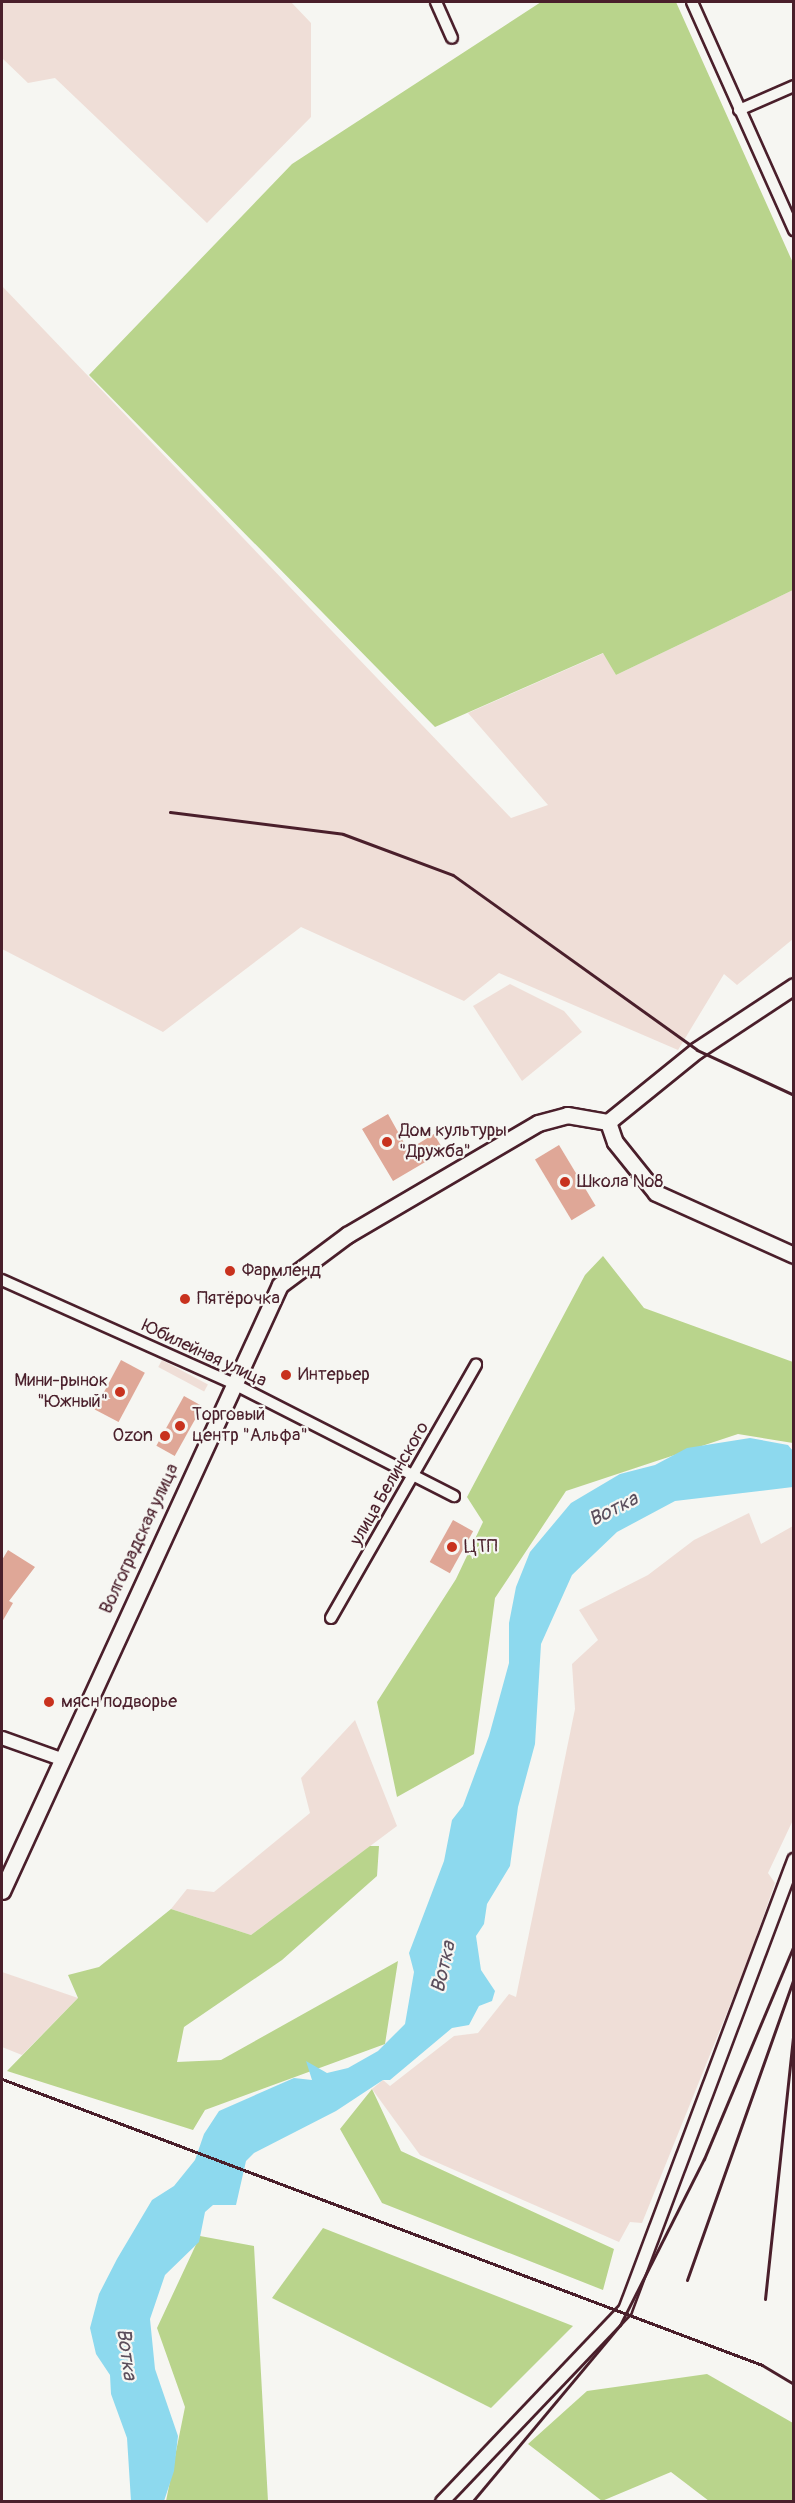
<!DOCTYPE html>
<meta charset="utf-8">
<style>
body{margin:0}
#map{position:relative;width:795px;height:2503px;overflow:hidden;background:#f6f6f2;font-family:Pangolin,sans-serif}
div>[style]{position:absolute}
[style*='--x']{left:calc(var(--x)*1px);top:calc(var(--y)*1px);width:calc(var(--w)*1px);rotate:calc(var(--a)*1deg)}
.built>*{inset:0;background:#efded7;transform-origin:0 0}
.green>*{inset:0;background:#b9d48c}
.water>*{inset:0;background:#8dd9ee}
.building>*{inset:0;background:#dfa797;transform-origin:0 0}
.roads{filter:drop-shadow(2px 0 #4a1f2b) drop-shadow(-2px 0 #4a1f2b) drop-shadow(0 2px #4a1f2b) drop-shadow(0 -2px #4a1f2b)}
.minor>*{height:10px;margin:-5px;padding:0 5px;transform-origin:5px;border-radius:5px;background:#f6f6f2}
.tertiary>*{height:12px;margin:-6px;padding:0 6px;transform-origin:6px;border-radius:6px;background:#f6f6f2}
.secondary>*{height:15px;margin:-7.5px;padding:0 7.5px;transform-origin:7.5px;border-radius:7.5px;background:#f6f6f2}
.rail>*{height:3px;margin:-1.5px;padding:0 1.5px;transform-origin:1.5px;border-radius:1.5px;background:#4a1f2b}
.dots>*{width:16px;height:16px;translate:-50% -50%;box-sizing:border-box;border:3px solid #f6f6f2;border-radius:50%}
span{translate:-50% -50%;white-space:nowrap;text-align:center;line-height:1.15;-webkit-text-stroke:4.5px #f6f6f2;paint-order:stroke}
.poi-label{font-size:18px;color:#4a1f2b}
.left{translate:0 -50%;text-align:left}
.right{translate:-100% -50%;text-align:right}
.street-label{font-size:18px;color:#4a1f2b}
.water-label{font-size:20px;color:#5b4e5c;font-style:italic}
.frame{position:absolute;inset:0;border:3px solid #4a1f2b;pointer-events:none}
</style>
<div id="map">
<div class="built">
<i style="clip-path:polygon(2px 2px,291px 2px,311px 23px,311px 117px,207px 223px,55px 78px,28px 83px,2px 58px)"></i>
<i style="clip-path:polygon(2px 286px,511px 818px,548px 805px,468px 713px,604px 653px,616px 675px,793px 590px,793px 939px,737px 985px,724px 974px,678px 1050px,499px 973px,464px 1001px,301px 927px,163px 1032px,2px 949px)"></i>
<i style="clip-path:polygon(510px 984px,564px 1011px,582px 1032px,522px 1081px,473px 1006px)"></i>
<i style="left:162px;top:1360px;width:52px;height:8px;rotate:28deg"></i>
<i style="clip-path:polygon(749px 1513px,761px 1544px,793px 1526px,793px 1820px,768px 1873px,775px 1883px,747px 1963px,642px 2223px,630px 2222px,619px 2242px,420px 2155px,372px 2089px,383px 2080px,390px 2086px,454px 2036px,478px 2033px,509px 1994px,516px 1997px,575px 1709px,572px 1664px,598px 1640px,579px 1610px,648px 1575px,694px 1540px)"></i>
<i style="clip-path:polygon(355px 1720px,397px 1826px,251px 1935px,171px 1909px,187px 1889px,214px 1892px,310px 1813px,301px 1778px)"></i>
<i style="clip-path:polygon(2px 1972px,78px 1998px,22px 2055px,2px 2047px)"></i>
</div>
<div class="green">
<i style="clip-path:polygon(541px 2px,676px 2px,793px 263px,793px 590px,616px 675px,603px 653px,435px 727px,89px 375px,292px 164px)"></i>
<i style="clip-path:polygon(603px 1256px,644px 1308px,793px 1362px,793px 1443px,738px 1434px,566px 1491px,495px 1598px,474px 1754px,397px 1797px,377px 1702px,456px 1579px,483px 1522px,467px 1497px,585px 1275px)"></i>
<i style="clip-path:polygon(370px 1846px,379px 1846px,377px 1876px,282px 1960px,184px 2027px,177px 2062px,221px 2060px,398px 1961px,385px 2044px,205px 2110px,193px 2130px,7px 2071px,78px 1998px,68px 1975px,99px 1967px,171px 1909px,251px 1935px)"></i>
<i style="clip-path:polygon(372px 2089px,401px 2151px,614px 2249px,603px 2290px,382px 2203px,340px 2129px)"></i>
<i style="clip-path:polygon(323px 2228px,573px 2326px,491px 2408px,272px 2298px)"></i>
<i style="clip-path:polygon(200px 2236px,254px 2246px,268px 2501px,166px 2501px,185px 2407px,157px 2328px)"></i>
<i style="clip-path:polygon(707px 2374px,793px 2423px,793px 2501px,709px 2501px,671px 2472px,602px 2501px,528px 2444px,587px 2391px)"></i>
</div>
<div class="water">
<i style="clip-path:polygon(750px 1438px,788px 1445px,793px 1451px,793px 1487px,675px 1501px,617px 1532px,572px 1575px,541px 1644px,535px 1744px,518px 1807px,510px 1866px,487px 1904px,484px 1924px,476px 1936px,481px 1970px,495px 1991px,492px 2001px,479px 2006px,469px 2025px,452px 2028px,390px 2080px,383px 2080px,336px 2111px,254px 2153px,246px 2161px,236px 2205px,213px 2205px,205px 2212px,199px 2242px,165px 2275px,150px 2319px,155px 2369px,178px 2436px,174px 2471px,164px 2501px,131px 2501px,127px 2438px,111px 2394px,110px 2375px,96px 2354px,90px 2328px,99px 2294px,117px 2259px,152px 2200px,174px 2186px,195px 2160px,204px 2134px,219px 2111px,294px 2078px,312px 2080px,306px 2061px,327px 2073px,348px 2068px,378px 2051px,405px 2024px,414px 1972px,409px 1953px,444px 1861px,452px 1820px,463px 1806px,489px 1736px,509px 1663px,509px 1623px,516px 1587px,530px 1552px,571px 1503px,620px 1474px,655px 1465px,687px 1448px)"></i>
</div>
<div class="building">
<i style="clip-path:polygon(388px 1114px,408px 1150px,434px 1134px,444px 1151px,393px 1181px,362px 1129px)"></i>
<i style="left:559px;top:1145px;width:71px;height:28px;rotate:59deg"></i>
<i style="left:121px;top:1360px;width:27px;height:56px;rotate:28deg"></i>
<i style="left:184px;top:1396px;width:21px;height:57px;rotate:29deg"></i>
<i style="left:453px;top:1520px;width:23px;height:48px;rotate:29deg"></i>
<i style="clip-path:polygon(8px 1550px,35px 1567px,9px 1601px,13px 1603px,2px 1622px,2px 1560px)"></i>
</div>
<div class="roads">
<div class="minor">
<i style="--x:436;--y:2;--w:39;--a:66"></i>
<i style="--x:692;--y:2;--w:250;--a:65.9"></i>
<i style="--x:739;--y:110;--w:60;--a:-23.6"></i>
<i style="--x:2;--y:1280;--w:254;--a:24.1"></i>
<i style="--x:234;--y:1384;--w:247;--a:27"></i>
<i style="--x:331;--y:1618;--w:292;--a:-60.2"></i>
</div>
<div class="tertiary">
<i style="--x:2;--y:1738;--w:63;--a:19.6"></i>
<i style="--x:442;--y:2502;--w:265;--a:-46.4"></i>
<i style="--x:625;--y:2310;--w:481;--a:-69.4"></i>
</div>
<div class="secondary">
<i style="--x:608;--y:1122;--w:21;--a:71"></i>
<i style="--x:615;--y:1142;--w:65;--a:51.2"></i>
<i style="--x:656;--y:1193;--w:151;--a:24.2"></i>
<i style="--x:608;--y:1122;--w:114;--a:-39"></i>
<i style="--x:697;--y:1050;--w:116;--a:-33.4"></i>
<i style="--x:2;--y:1891;--w:667;--a:-65.36"></i>
<i style="--x:280;--y:1285;--w:84;--a:-36.7"></i>
<i style="--x:347;--y:1235;--w:221;--a:-30.4"></i>
<i style="--x:538;--y:1123;--w:30;--a:-15"></i>
<i style="--x:567;--y:1115;--w:42;--a:9.7"></i>
</div>
</div>
<div class="rail">
<i style="--x:170;--y:812;--w:174;--a:7.2"></i>
<i style="--x:343;--y:834;--w:117;--a:20.4"></i>
<i style="--x:453;--y:875;--w:300;--a:35.6"></i>
<i style="--x:697;--y:1050;--w:107;--a:24.9"></i>
<i style="--x:2;--y:2079;--w:812;--a:20.62"></i>
<i style="--x:762;--y:2365;--w:37;--a:31"></i>
<i style="--x:687;--y:2280;--w:320;--a:-70.5"></i>
<i style="--x:765;--y:2299;--w:274;--a:-83.9"></i>
<i style="--x:472;--y:2502;--w:231;--a:-50.1"></i>
<i style="--x:620;--y:2325;--w:186;--a:-63.2"></i>
<i style="--x:704;--y:2159;--w:232;--a:-67.2"></i>
</div>
<div class="dots">
<i style="left:387px;top:1142px;background:#c8321e"></i>
<i style="left:565px;top:1182px;background:#c8321e"></i>
<i style="left:230px;top:1271px;background:#c8321e"></i>
<i style="left:185px;top:1299px;background:#c8321e"></i>
<i style="left:286px;top:1375px;background:#c8321e"></i>
<i style="left:120px;top:1392px;background:#c8321e"></i>
<i style="left:180px;top:1426px;background:#c8321e"></i>
<i style="left:165px;top:1436px;background:#c8321e"></i>
<i style="left:452px;top:1547px;background:#c8321e"></i>
<i style="left:49px;top:1702px;background:#c8321e"></i>
</div>
<div class="poi-label">
<span class="left" style="left:399px;top:1142px">Дом культуры<br>"Дружба"</span>
<span class="left" style="left:577px;top:1182px">Школа №8</span>
<span class="left" style="left:242px;top:1271px">Фармленд</span>
<span class="left" style="left:197px;top:1299px">Пятёрочка</span>
<span class="left" style="left:298px;top:1375px">Интерьер</span>
<span class="right" style="left:108px;top:1392px">Мини-рынок<br>"Южный"</span>
<span class="left" style="left:192px;top:1426px">Торговый<br>центр "Альфа"</span>
<span class="right" style="left:153px;top:1436px">Ozon</span>
<span class="left" style="left:464px;top:1547px">ЦТП</span>
<span class="left" style="left:61px;top:1702px">мясн подворье</span>
</div>
<div class="street-label">
<span style="left:204px;top:1354px;rotate:25deg">Юбилейная улица</span>
<span style="left:390px;top:1484px;rotate:-60deg">улица Белинского</span>
<span style="left:140px;top:1539px;rotate:-65deg">Волгоградская улица</span>
</div>
<div class="water-label">
<span style="left:613px;top:1509px;rotate:-27deg">Вотка</span>
<span style="left:443px;top:1967px;rotate:-77deg">Вотка</span>
<span style="left:127px;top:2354px;rotate:82deg">Вотка</span>
</div>
<div class="frame"></div>
</div>
